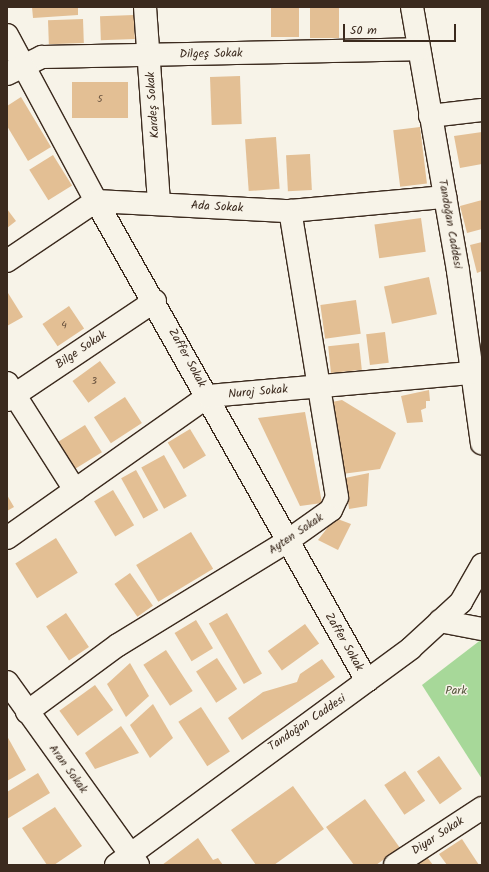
<!DOCTYPE html>
<meta charset="utf-8">
<style>
body{margin:0}
#map{position:relative;width:489px;height:872px;overflow:hidden;background:#f7f3e8;font-family:Kalam,sans-serif}
div>[style]{position:absolute}
[style*='--x']{left:calc(var(--x)*1px);top:calc(var(--y)*1px);width:calc(var(--w)*1px);rotate:calc(var(--a)*1deg)}
.green>*{inset:0;background:#a7d899}
.building>*{inset:0;background:#e3bf94;transform-origin:0 0}
.roads{filter:drop-shadow(1px 0 #3b2a1e) drop-shadow(-1px 0 #3b2a1e) drop-shadow(0 1px #3b2a1e) drop-shadow(0 -1px #3b2a1e)}
.minor>*{height:22px;margin:-11px;padding:0 11px;transform-origin:11px;border-radius:11px;background:#f7f3e8}
span{translate:-50% -50%;white-space:nowrap;text-align:center;line-height:1.15;-webkit-text-stroke:3px #f7f3e8;paint-order:stroke}
.number-label{font-size:10px;color:#654f3c}
.number-label span{-webkit-text-stroke-width:0}
.street-label{font-size:12px;color:#3b2a1e}
.park-label{font-size:12px;color:#56563d}
.frame{position:absolute;inset:0;border:8px solid #3b2a1e;pointer-events:none}
.scale{position:absolute;left:343px;top:24px;width:113px;height:18px;box-sizing:border-box;border:2px solid #3b2a1e;border-top:0;padding-left:5px;font-size:12px;line-height:14px;white-space:nowrap;color:#3b2a1e;-webkit-text-stroke:3px #f7f3e8;paint-order:stroke}
</style>
<div id="map">
<div class="green">
<i style="clip-path:polygon(482px 639px,482px 779px,422px 685px)"></i>
</div>
<div class="building">
<i style="clip-path:polygon(32px 7px,78px 7px,78px 15px,33px 18px)"></i>
<i style="left:271px;top:7px;width:28px;height:30px"></i>
<i style="left:310px;top:7px;width:29px;height:31px"></i>
<i style="left:134px;top:15px;width:24px;height:34px;rotate:88deg"></i>
<i style="left:83px;top:19px;width:24px;height:35px;rotate:88deg"></i>
<i style="left:240px;top:76px;width:48px;height:30px;rotate:88deg"></i>
<i style="left:72px;top:82px;width:56px;height:36px"></i>
<i style="clip-path:polygon(21px 97px,51px 147px,28px 161px,7px 126px,7px 106px)"></i>
<i style="left:420px;top:127px;width:57px;height:27px;rotate:83deg"></i>
<i style="clip-path:polygon(482px 132px,482px 164px,460px 168px,454px 136px)"></i>
<i style="left:276px;top:137px;width:52px;height:31px;rotate:86deg"></i>
<i style="left:310px;top:154px;width:36px;height:24px;rotate:87deg"></i>
<i style="left:53px;top:155px;width:36px;height:28px;rotate:58deg"></i>
<i style="clip-path:polygon(482px 200px,482px 229px,467px 233px,460px 206px)"></i>
<i style="clip-path:polygon(7px 209px,16px 221px,7px 228px)"></i>
<i style="left:421px;top:218px;width:34px;height:47px;rotate:82deg"></i>
<i style="clip-path:polygon(482px 242px,482px 271px,477px 273px,470px 245px)"></i>
<i style="left:429px;top:277px;width:38px;height:46px;rotate:78deg"></i>
<i style="clip-path:polygon(8px 293px,23px 317px,7px 326px,7px 294px)"></i>
<i style="left:356px;top:300px;width:34px;height:36px;rotate:82deg"></i>
<i style="left:69px;top:306px;width:27px;height:32px;rotate:56deg"></i>
<i style="left:385px;top:332px;width:31px;height:19px;rotate:83deg"></i>
<i style="left:359px;top:343px;width:27px;height:31px;rotate:84deg"></i>
<i style="left:100px;top:361px;width:27px;height:34px;rotate:54deg"></i>
<i style="clip-path:polygon(429px 390px,430px 401px,426px 401px,426px 408px,421px 410px,423px 422px,407px 423px,401px 396px)"></i>
<i style="left:125px;top:397px;width:31px;height:37px;rotate:57deg"></i>
<i style="clip-path:polygon(342px 400px,396px 433px,380px 469px,342px 474px,332px 402px)"></i>
<i style="clip-path:polygon(305px 412px,322px 503px,300px 506px,258px 418px)"></i>
<i style="left:85px;top:425px;width:32px;height:32px;rotate:58deg"></i>
<i style="left:190px;top:429px;width:31px;height:26px;rotate:59deg"></i>
<i style="left:164px;top:455px;width:47px;height:26px;rotate:61deg"></i>
<i style="left:136px;top:470px;width:46px;height:17px;rotate:61deg"></i>
<i style="clip-path:polygon(369px 473px,367px 506px,349px 509px,345px 478px)"></i>
<i style="left:113px;top:490px;width:41px;height:22px;rotate:59deg"></i>
<i style="clip-path:polygon(7px 495px,14px 507px,7px 511px)"></i>
<i style="clip-path:polygon(335px 518px,351px 524px,338px 550px,318px 540px)"></i>
<i style="left:191px;top:532px;width:43px;height:64px;rotate:59deg"></i>
<i style="left:56px;top:538px;width:41px;height:48px;rotate:58deg"></i>
<i style="left:130px;top:573px;width:40px;height:19px;rotate:55deg"></i>
<i style="left:66px;top:613px;width:41px;height:24px;rotate:56deg"></i>
<i style="left:227px;top:613px;width:70px;height:21px;rotate:60deg"></i>
<i style="left:196px;top:620px;width:33px;height:25px;rotate:59deg"></i>
<i style="left:305px;top:624px;width:24px;height:46px;rotate:54deg"></i>
<i style="left:166px;top:650px;width:49px;height:27px;rotate:57deg"></i>
<i style="left:217px;top:658px;width:37px;height:25px;rotate:57deg"></i>
<i style="clip-path:polygon(322px 659px,335px 677px,242px 740px,228px 718px,263px 692px,297px 682px,300px 674px)"></i>
<i style="clip-path:polygon(130px 663px,149px 696px,126px 717px,107px 684px)"></i>
<i style="left:95px;top:685px;width:31px;height:44px;rotate:54deg"></i>
<i style="clip-path:polygon(153px 704px,173px 738px,150px 758px,130px 725px)"></i>
<i style="left:201px;top:707px;width:53px;height:27px;rotate:57deg"></i>
<i style="clip-path:polygon(121px 726px,139px 753px,95px 769px,85px 753px)"></i>
<i style="clip-path:polygon(7px 736px,26px 770px,7px 781px)"></i>
<i style="left:439px;top:756px;width:40px;height:27px;rotate:55deg"></i>
<i style="left:405px;top:771px;width:36px;height:25px;rotate:56deg"></i>
<i style="clip-path:polygon(38px 773px,50px 793px,7px 819px,7px 792px)"></i>
<i style="clip-path:polygon(293px 786px,324px 829px,274px 865px,256px 865px,231px 830px)"></i>
<i style="clip-path:polygon(365px 799px,400px 848px,376px 865px,354px 865px,326px 827px)"></i>
<i style="clip-path:polygon(55px 807px,82px 846px,54px 865px,47px 865px,22px 828px)"></i>
<i style="clip-path:polygon(198px 838px,213px 860px,218px 858px,223px 865px,162px 865px)"></i>
<i style="clip-path:polygon(462px 839px,479px 865px,447px 865px,439px 854px)"></i>
<i style="clip-path:polygon(427px 857px,433px 865px,415px 865px)"></i>
</div>
<div class="roads">
<div class="minor">
<i style="--x:145;--y:7;--w:197;--a:85.9"></i>
<i style="--x:412;--y:7;--w:268;--a:80.1"></i>
<i style="--x:458;--y:271;--w:174;--a:82.1"></i>
<i style="--x:7;--y:35;--w:188;--a:61.8"></i>
<i style="--x:96;--y:201;--w:551;--a:60.55"></i>
<i style="--x:7;--y:74;--w:39;--a:-26"></i>
<i style="--x:42;--y:57;--w:376;--a:-1.2"></i>
<i style="--x:430;--y:116;--w:52;--a:-6.6"></i>
<i style="--x:7;--y:261;--w:107;--a:-34"></i>
<i style="--x:96;--y:201;--w:194;--a:3"></i>
<i style="--x:290;--y:211;--w:156;--a:-5.2"></i>
<i style="--x:7;--y:383;--w:127;--a:57.6"></i>
<i style="--x:7;--y:400;--w:178;--a:-33.8"></i>
<i style="--x:7;--y:538;--w:246;--a:-35.2"></i>
<i style="--x:208;--y:396;--w:275;--a:-5"></i>
<i style="--x:440;--y:621;--w:43;--a:10.8"></i>
<i style="--x:7;--y:682;--w:225;--a:54.4"></i>
<i style="--x:27;--y:712;--w:113;--a:-36.4"></i>
<i style="--x:118;--y:645;--w:197;--a:-31.5"></i>
<i style="--x:286;--y:542;--w:55;--a:-35.4"></i>
<i style="--x:331;--y:510;--w:14;--a:-65"></i>
<i style="--x:337;--y:497;--w:290;--a:-99.3"></i>
<i style="--x:116;--y:865;--w:366;--a:-36.3"></i>
<i style="--x:411;--y:648;--w:68;--a:-42.6"></i>
<i style="--x:461;--y:602;--w:43;--a:-60.4"></i>
<i style="--x:395;--y:865;--w:104;--a:-33.2"></i>
</div>
</div>
<div class="number-label">
<span style="left:100px;top:100px">5</span>
<span style="left:64px;top:326px">4</span>
<span style="left:94px;top:382px">3</span>
</div>
<div class="street-label">
<span style="left:211px;top:54px;rotate:-1deg">Dilgeş Sokak</span>
<span style="left:153px;top:105px;rotate:-94deg">Kardeş Sokak</span>
<span style="left:217px;top:207px;rotate:3deg">Ada Sokak</span>
<span style="left:450px;top:224px;rotate:80deg">Tandoğan Caddesi</span>
<span style="left:81px;top:350px;rotate:-34deg">Bilge Sokak</span>
<span style="left:187px;top:358px;rotate:61deg">Zaffer Sokak</span>
<span style="left:258px;top:392px;rotate:-5deg">Nuroj Sokak</span>
<span style="left:296px;top:534px;rotate:-34deg">Ayten Sokak</span>
<span style="left:344px;top:642px;rotate:60deg">Zaffer Sokak</span>
<span style="left:307px;top:723px;rotate:-34deg">Tandoğan Caddesi</span>
<span style="left:68px;top:769px;rotate:54deg">Aran Sokak</span>
<span style="left:438px;top:836px;rotate:-33deg">Diyar Sokak</span>
</div>
<div class="park-label">
<span style="left:456px;top:691px">Park</span>
</div>
<div class="frame"></div>
<div class="scale">50 m</div>
</div>
